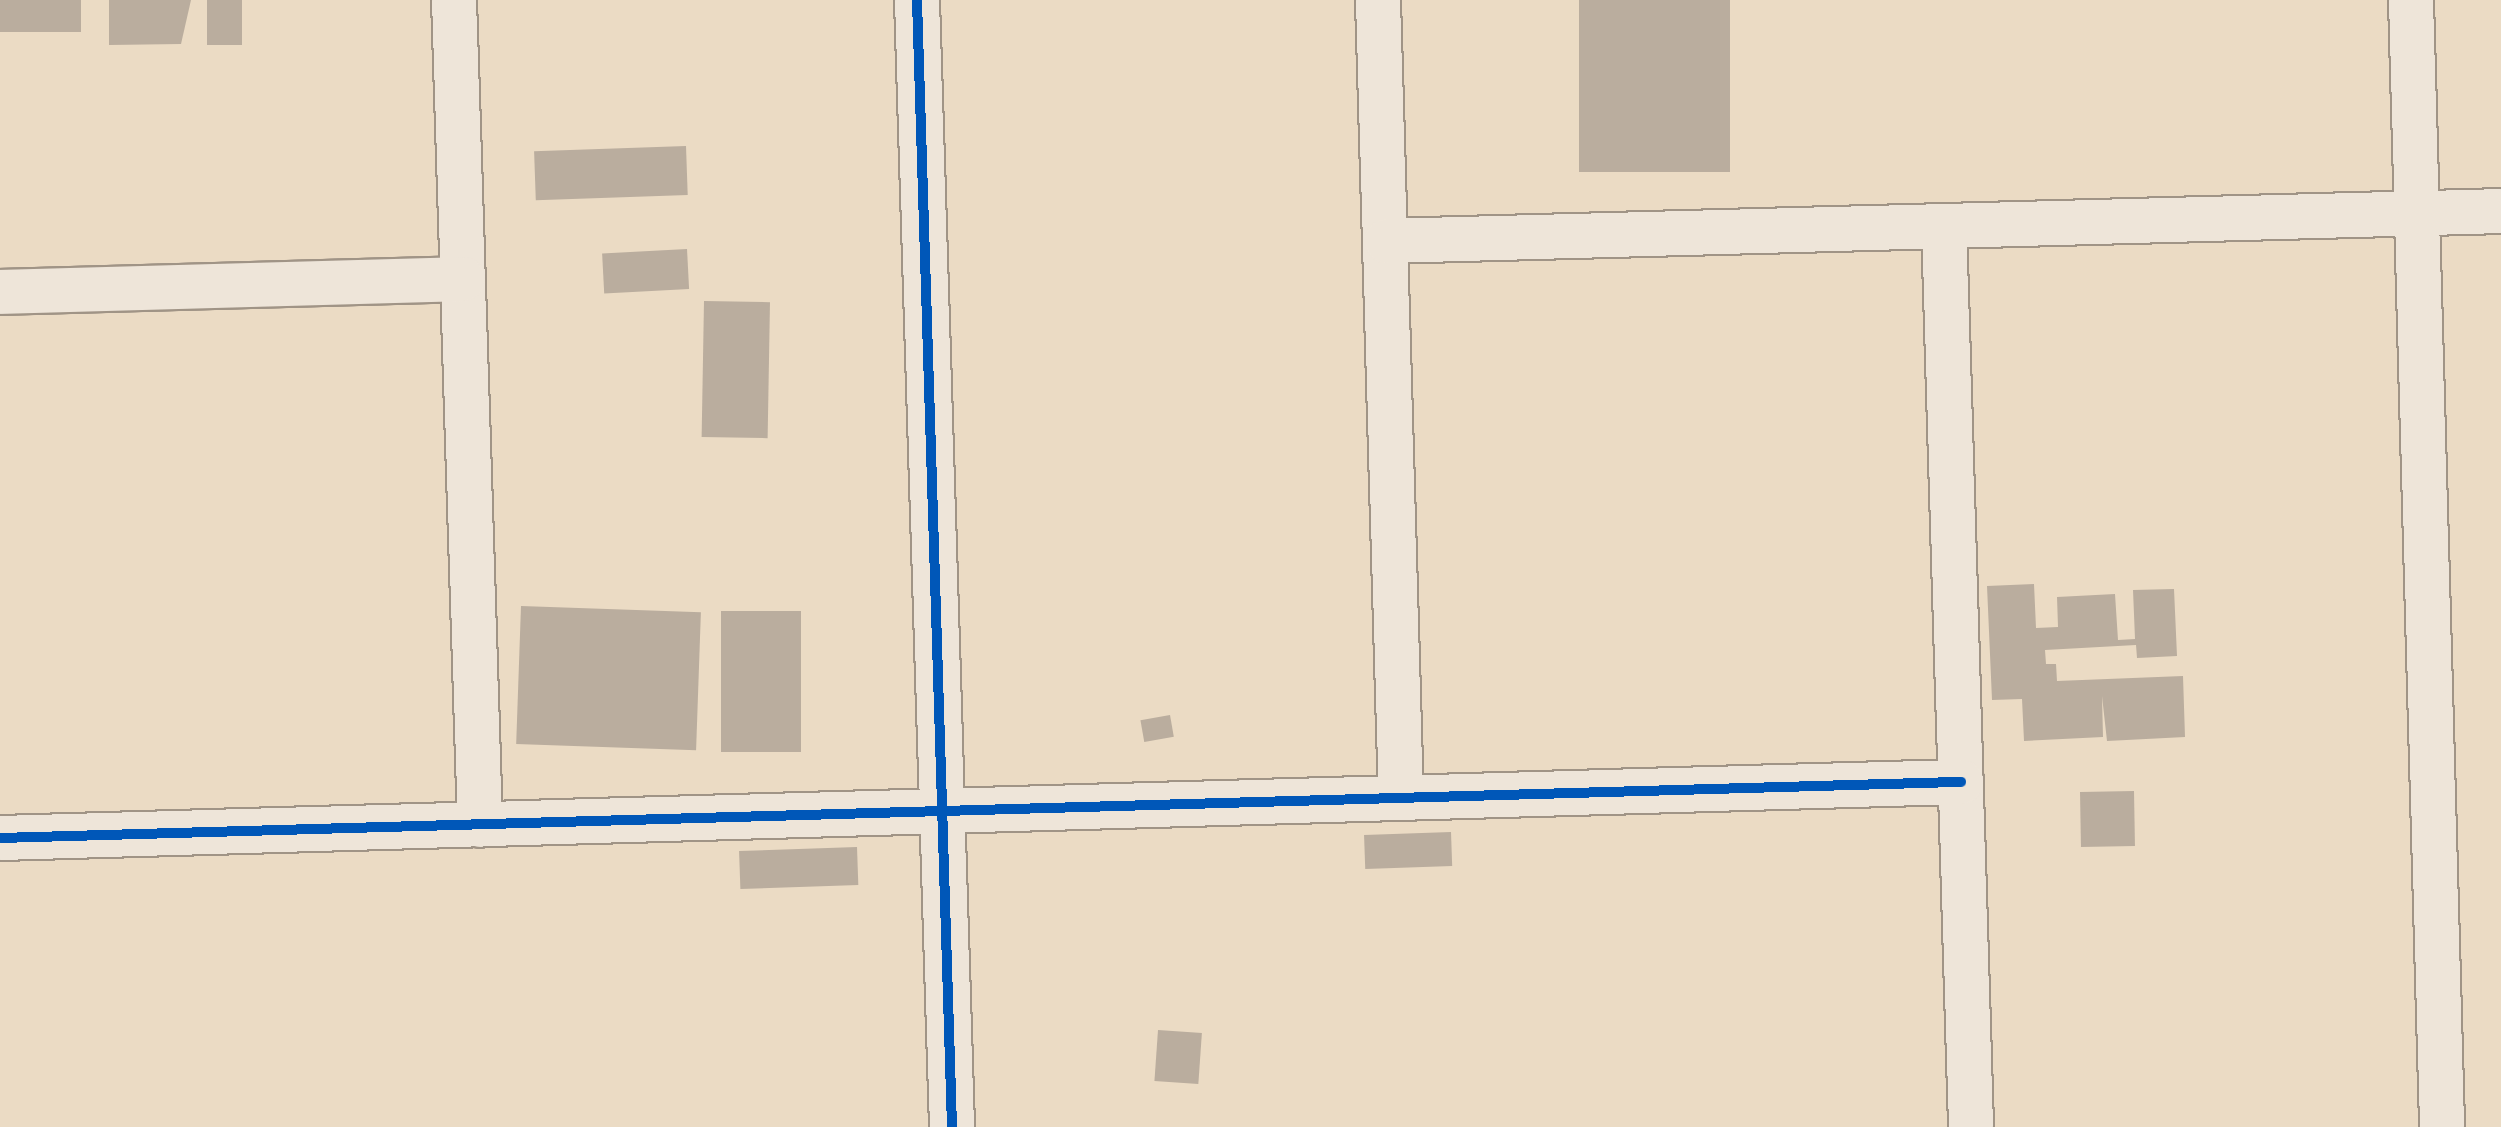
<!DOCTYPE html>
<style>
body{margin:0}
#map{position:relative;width:2501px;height:1127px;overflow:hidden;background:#ebdbc4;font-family:"Old Standard TT",serif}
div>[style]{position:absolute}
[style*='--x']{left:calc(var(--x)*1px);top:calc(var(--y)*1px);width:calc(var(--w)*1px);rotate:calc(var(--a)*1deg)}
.building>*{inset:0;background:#baad9e;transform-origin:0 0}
.roads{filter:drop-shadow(2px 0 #a09486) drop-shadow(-2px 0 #a09486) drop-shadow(0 2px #a09486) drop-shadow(0 -2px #a09486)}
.minor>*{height:44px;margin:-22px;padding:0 22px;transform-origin:22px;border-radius:22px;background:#eee5d9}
.cycleway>*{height:10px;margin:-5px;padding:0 5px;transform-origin:5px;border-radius:5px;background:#0057b8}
span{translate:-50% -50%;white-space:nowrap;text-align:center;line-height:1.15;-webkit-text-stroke:6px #fdeace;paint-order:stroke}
</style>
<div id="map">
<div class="building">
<i style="left:0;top:0;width:81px;height:32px"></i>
<i style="clip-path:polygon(109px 0,191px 0,181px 44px,109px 45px)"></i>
<i style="left:207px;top:0;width:35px;height:45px"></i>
<i style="left:1579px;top:0;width:151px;height:172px"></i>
<i style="left:686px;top:146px;width:49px;height:152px;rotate:88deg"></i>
<i style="left:687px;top:249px;width:40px;height:85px;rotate:87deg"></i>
<i style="left:704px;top:301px;width:66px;height:136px;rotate:1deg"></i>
<i style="clip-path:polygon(2034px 584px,2036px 628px,2058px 627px,2057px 597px,2115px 594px,2118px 640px,2135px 639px,2133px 590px,2174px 589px,2177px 656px,2137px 658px,2136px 645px,2045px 650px,2046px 664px,2056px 664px,2057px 681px,2183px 676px,2185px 737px,2107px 741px,2102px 696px,2103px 737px,2024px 741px,2022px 699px,1992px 700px,1987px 586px)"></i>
<i style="left:521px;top:606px;width:180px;height:138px;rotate:2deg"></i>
<i style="left:721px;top:611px;width:80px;height:141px"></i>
<i style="left:1170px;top:715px;width:22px;height:30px;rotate:80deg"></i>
<i style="left:2134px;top:791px;width:55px;height:54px;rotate:89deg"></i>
<i style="left:1451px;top:832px;width:34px;height:87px;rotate:88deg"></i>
<i style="left:857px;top:847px;width:38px;height:118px;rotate:88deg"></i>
<i style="left:1158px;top:1030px;width:44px;height:51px;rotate:4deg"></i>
</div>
<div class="roads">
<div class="minor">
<i style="--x:454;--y:0;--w:825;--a:88.19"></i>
<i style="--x:917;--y:0;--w:1128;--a:88.22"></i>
<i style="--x:1378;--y:0;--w:798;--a:88.35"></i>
<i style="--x:2411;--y:0;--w:1127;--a:88.42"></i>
<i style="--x:1944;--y:226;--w:901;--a:88.28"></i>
<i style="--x:1387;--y:241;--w:1114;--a:-1.54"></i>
<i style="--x:0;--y:292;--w:463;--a:-1.6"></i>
<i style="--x:0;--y:838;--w:1962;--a:-1.64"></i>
</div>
</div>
<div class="cycleway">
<i style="--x:917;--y:0;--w:1128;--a:88.22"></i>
<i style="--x:0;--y:838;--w:1962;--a:-1.64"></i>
</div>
</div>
